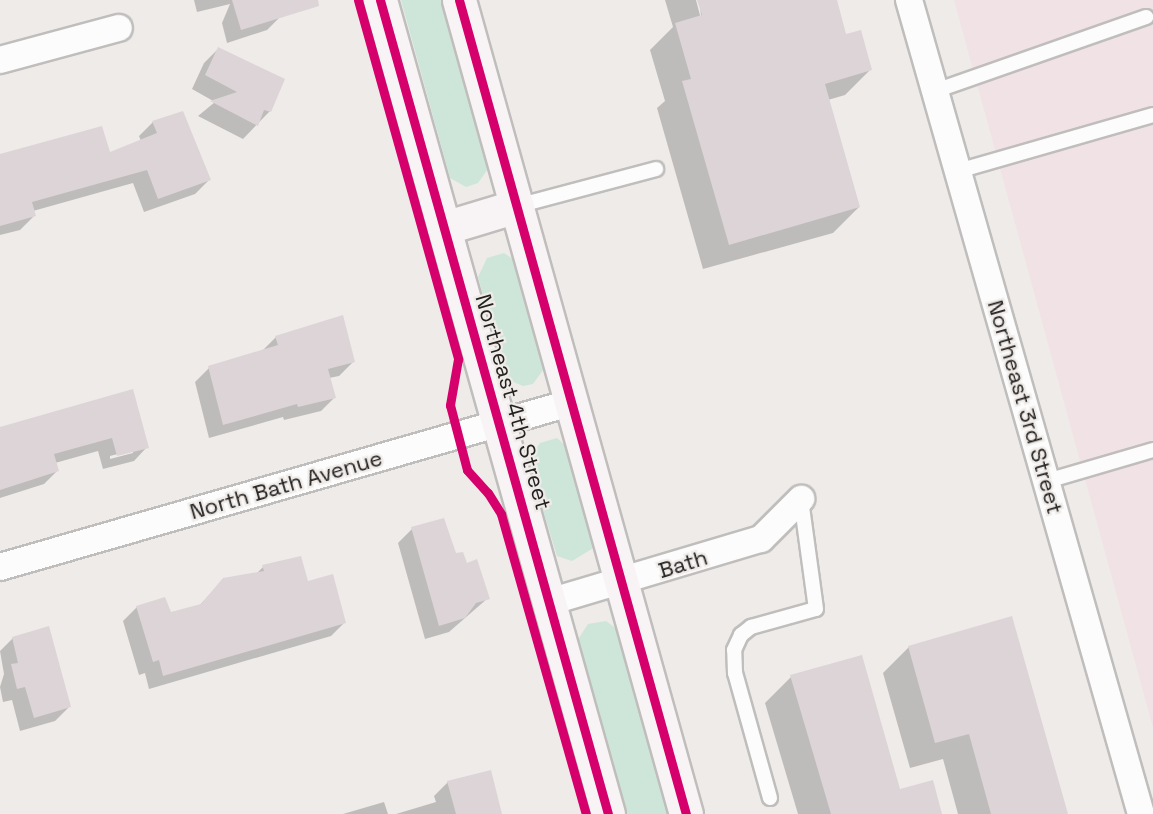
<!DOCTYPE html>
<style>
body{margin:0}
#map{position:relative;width:1153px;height:814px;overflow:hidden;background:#eeebe9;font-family:"Space Grotesk",sans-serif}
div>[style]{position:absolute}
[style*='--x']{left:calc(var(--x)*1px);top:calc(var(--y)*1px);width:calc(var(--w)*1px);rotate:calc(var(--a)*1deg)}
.industrial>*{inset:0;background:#f1e2e6}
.green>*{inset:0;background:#cee6d9}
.shadow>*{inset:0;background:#0003}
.building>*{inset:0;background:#ddd4d8}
.roads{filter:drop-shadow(2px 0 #c0bebc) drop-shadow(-2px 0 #c0bebc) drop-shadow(0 2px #c0bebc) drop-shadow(0 -2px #c0bebc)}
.service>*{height:14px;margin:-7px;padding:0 7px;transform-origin:7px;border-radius:7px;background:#fcfcfc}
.minor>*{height:26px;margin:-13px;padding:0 13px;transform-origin:13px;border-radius:13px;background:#fcfcfc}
.secondary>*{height:33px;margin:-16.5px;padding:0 16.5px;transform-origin:16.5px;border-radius:16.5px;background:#f8f4f5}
.cycleway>*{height:9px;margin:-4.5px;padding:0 4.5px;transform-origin:4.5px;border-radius:4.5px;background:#d6006c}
span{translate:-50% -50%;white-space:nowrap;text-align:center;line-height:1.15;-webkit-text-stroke:4.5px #efebe8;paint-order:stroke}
.street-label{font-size:22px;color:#232221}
</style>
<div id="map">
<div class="industrial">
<i style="clip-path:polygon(954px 0,1153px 0,1153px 728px)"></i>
</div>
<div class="green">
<i style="clip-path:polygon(401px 0,443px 0,490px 166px,478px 183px,466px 187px,450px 178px)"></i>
<i style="clip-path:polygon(504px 253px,516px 261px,546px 366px,533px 384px,523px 386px,506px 379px,478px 277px,487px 258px)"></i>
<i style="clip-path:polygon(557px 438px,568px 448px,595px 547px,572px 561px,557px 556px,528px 461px,540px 443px)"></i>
<i style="clip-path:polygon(606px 621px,617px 629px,670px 814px,626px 814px,577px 641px,588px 624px)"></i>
</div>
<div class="shadow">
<i style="clip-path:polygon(194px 0,276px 0,281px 16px,267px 30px,227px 43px,222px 23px,230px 4px,197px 12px)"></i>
<i style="clip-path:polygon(665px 0,696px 0,702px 23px,699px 0,835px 0,845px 36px,870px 70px,845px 95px,828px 100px,859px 207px,833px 233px,703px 269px,657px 108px,665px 101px,650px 50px,673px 27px)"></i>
<i style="clip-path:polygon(218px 49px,270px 111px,243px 139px,198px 116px,215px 102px,192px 89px,204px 63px)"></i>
<i style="clip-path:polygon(153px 122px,209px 180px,195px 194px,144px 212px,133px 183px,33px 211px,34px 216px,20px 230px,0 235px,0 154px,109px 154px,141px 141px,139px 136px)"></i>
<i style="clip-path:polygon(276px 337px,353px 362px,339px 376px,329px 378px,335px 397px,321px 411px,284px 420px,283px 417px,209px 438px,195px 382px,209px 368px,261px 352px)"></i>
<i style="clip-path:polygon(evenodd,132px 391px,147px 447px,134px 461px,103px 469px,98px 451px,55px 463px,58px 470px,44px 484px,0 498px,0 429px,132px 391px,133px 450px,133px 453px,110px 459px,110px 456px,133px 450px)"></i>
<i style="clip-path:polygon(412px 529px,466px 566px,488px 598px,449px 632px,425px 639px,398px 543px)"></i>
<i style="clip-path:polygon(263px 567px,307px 582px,345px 622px,331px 636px,149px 689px,145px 673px,139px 675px,123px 621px,137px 607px,170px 614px,199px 606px,210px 594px,256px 574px)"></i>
<i style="clip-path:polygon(13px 638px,69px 707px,55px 721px,20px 731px,12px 700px,3px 702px,0 687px,4px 674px,0 651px)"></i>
<i style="clip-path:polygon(909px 647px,1066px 814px,958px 814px,943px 759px,910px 768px,883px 673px)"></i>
<i style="clip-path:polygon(791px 677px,899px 791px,941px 814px,798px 814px,765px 703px)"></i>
<i style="clip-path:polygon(448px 782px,500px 814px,396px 814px,436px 802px,434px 796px)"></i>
<i style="clip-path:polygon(384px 802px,388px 814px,343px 814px)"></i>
</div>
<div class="building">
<i style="clip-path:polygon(232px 0,318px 0,319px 6px,241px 30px)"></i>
<i style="clip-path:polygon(697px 0,837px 0,846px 34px,861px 30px,872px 70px,825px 84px,860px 207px,729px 245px,682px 81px,691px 79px,675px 23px,702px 15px)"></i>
<i style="clip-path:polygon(218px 47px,285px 79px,271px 112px,264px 110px,258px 126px,210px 101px,237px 92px,205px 75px)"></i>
<i style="clip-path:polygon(183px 111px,211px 180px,158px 199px,147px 170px,32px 202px,36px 216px,0 226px,0 154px,102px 126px,110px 152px,157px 133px,152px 121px)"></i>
<i style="clip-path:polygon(343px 315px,355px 362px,328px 369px,336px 398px,298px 407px,297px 404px,223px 425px,208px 366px,278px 345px,275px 336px)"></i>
<i style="clip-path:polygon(133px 389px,149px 448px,117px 456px,112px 438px,54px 454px,59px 471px,0 490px,0 427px)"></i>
<i style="clip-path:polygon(444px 518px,456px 553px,463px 552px,467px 563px,477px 559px,490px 599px,476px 603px,465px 618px,439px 626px,411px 527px)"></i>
<i style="clip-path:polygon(301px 556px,308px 581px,333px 574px,346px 623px,163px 676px,159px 660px,153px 662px,136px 606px,165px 597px,171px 612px,201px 604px,223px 578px,264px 571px,262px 565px)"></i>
<i style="clip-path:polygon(1012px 616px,1068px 814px,991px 814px,969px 734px,935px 743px,908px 646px)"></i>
<i style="clip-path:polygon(49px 626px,71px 707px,34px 718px,25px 687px,17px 689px,11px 664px,18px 663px,12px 637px)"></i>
<i style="clip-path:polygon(862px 655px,900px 789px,933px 780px,942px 814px,831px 814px,790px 675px)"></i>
<i style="clip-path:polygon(491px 770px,502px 814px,456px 814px,447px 781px)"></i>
</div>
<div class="roads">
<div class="service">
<i style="--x:935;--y:91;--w:224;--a:-19.3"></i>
<i style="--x:958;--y:171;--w:203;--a:-16"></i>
<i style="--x:517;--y:206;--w:144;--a:-14.9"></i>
<i style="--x:1047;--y:481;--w:110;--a:-16.3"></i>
<i style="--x:770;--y:798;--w:130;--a:-105.6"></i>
<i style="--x:735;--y:673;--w:23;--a:-92"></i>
<i style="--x:734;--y:650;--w:17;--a:-65"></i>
<i style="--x:741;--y:635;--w:13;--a:-39"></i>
<i style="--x:751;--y:627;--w:67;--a:-15.5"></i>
<i style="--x:816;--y:609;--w:111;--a:-97.8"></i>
</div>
<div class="minor">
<i style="--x:909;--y:0;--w:846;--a:74.09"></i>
<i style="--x:0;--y:60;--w:123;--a:-15.1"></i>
<i style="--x:0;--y:567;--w:596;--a:-16.06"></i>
<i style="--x:549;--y:602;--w:221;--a:-16.6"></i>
<i style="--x:761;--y:539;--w:57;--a:-45"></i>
</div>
<div class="secondary">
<i style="--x:380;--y:0;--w:845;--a:74.35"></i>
<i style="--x:459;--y:0;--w:845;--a:74.42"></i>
<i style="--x:444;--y:228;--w:76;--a:-16.8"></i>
</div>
</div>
<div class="cycleway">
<i style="--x:358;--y:0;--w:373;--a:74.4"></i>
<i style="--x:458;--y:359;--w:47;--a:99.9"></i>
<i style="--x:450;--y:405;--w:67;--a:75.3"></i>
<i style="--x:467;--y:470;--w:31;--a:48"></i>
<i style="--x:488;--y:493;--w:25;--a:58"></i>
<i style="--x:501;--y:514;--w:312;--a:74.2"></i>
<i style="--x:380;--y:0;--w:845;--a:74.35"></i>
<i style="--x:459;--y:0;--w:845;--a:74.42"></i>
</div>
<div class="street-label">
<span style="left:513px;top:402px;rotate:74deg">Northeast 4th Street</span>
<span style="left:1025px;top:407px;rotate:74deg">Northeast 3rd Street</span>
<span style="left:286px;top:485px;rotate:-16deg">North Bath Avenue</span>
<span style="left:683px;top:564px;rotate:-17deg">Bath</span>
</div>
</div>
